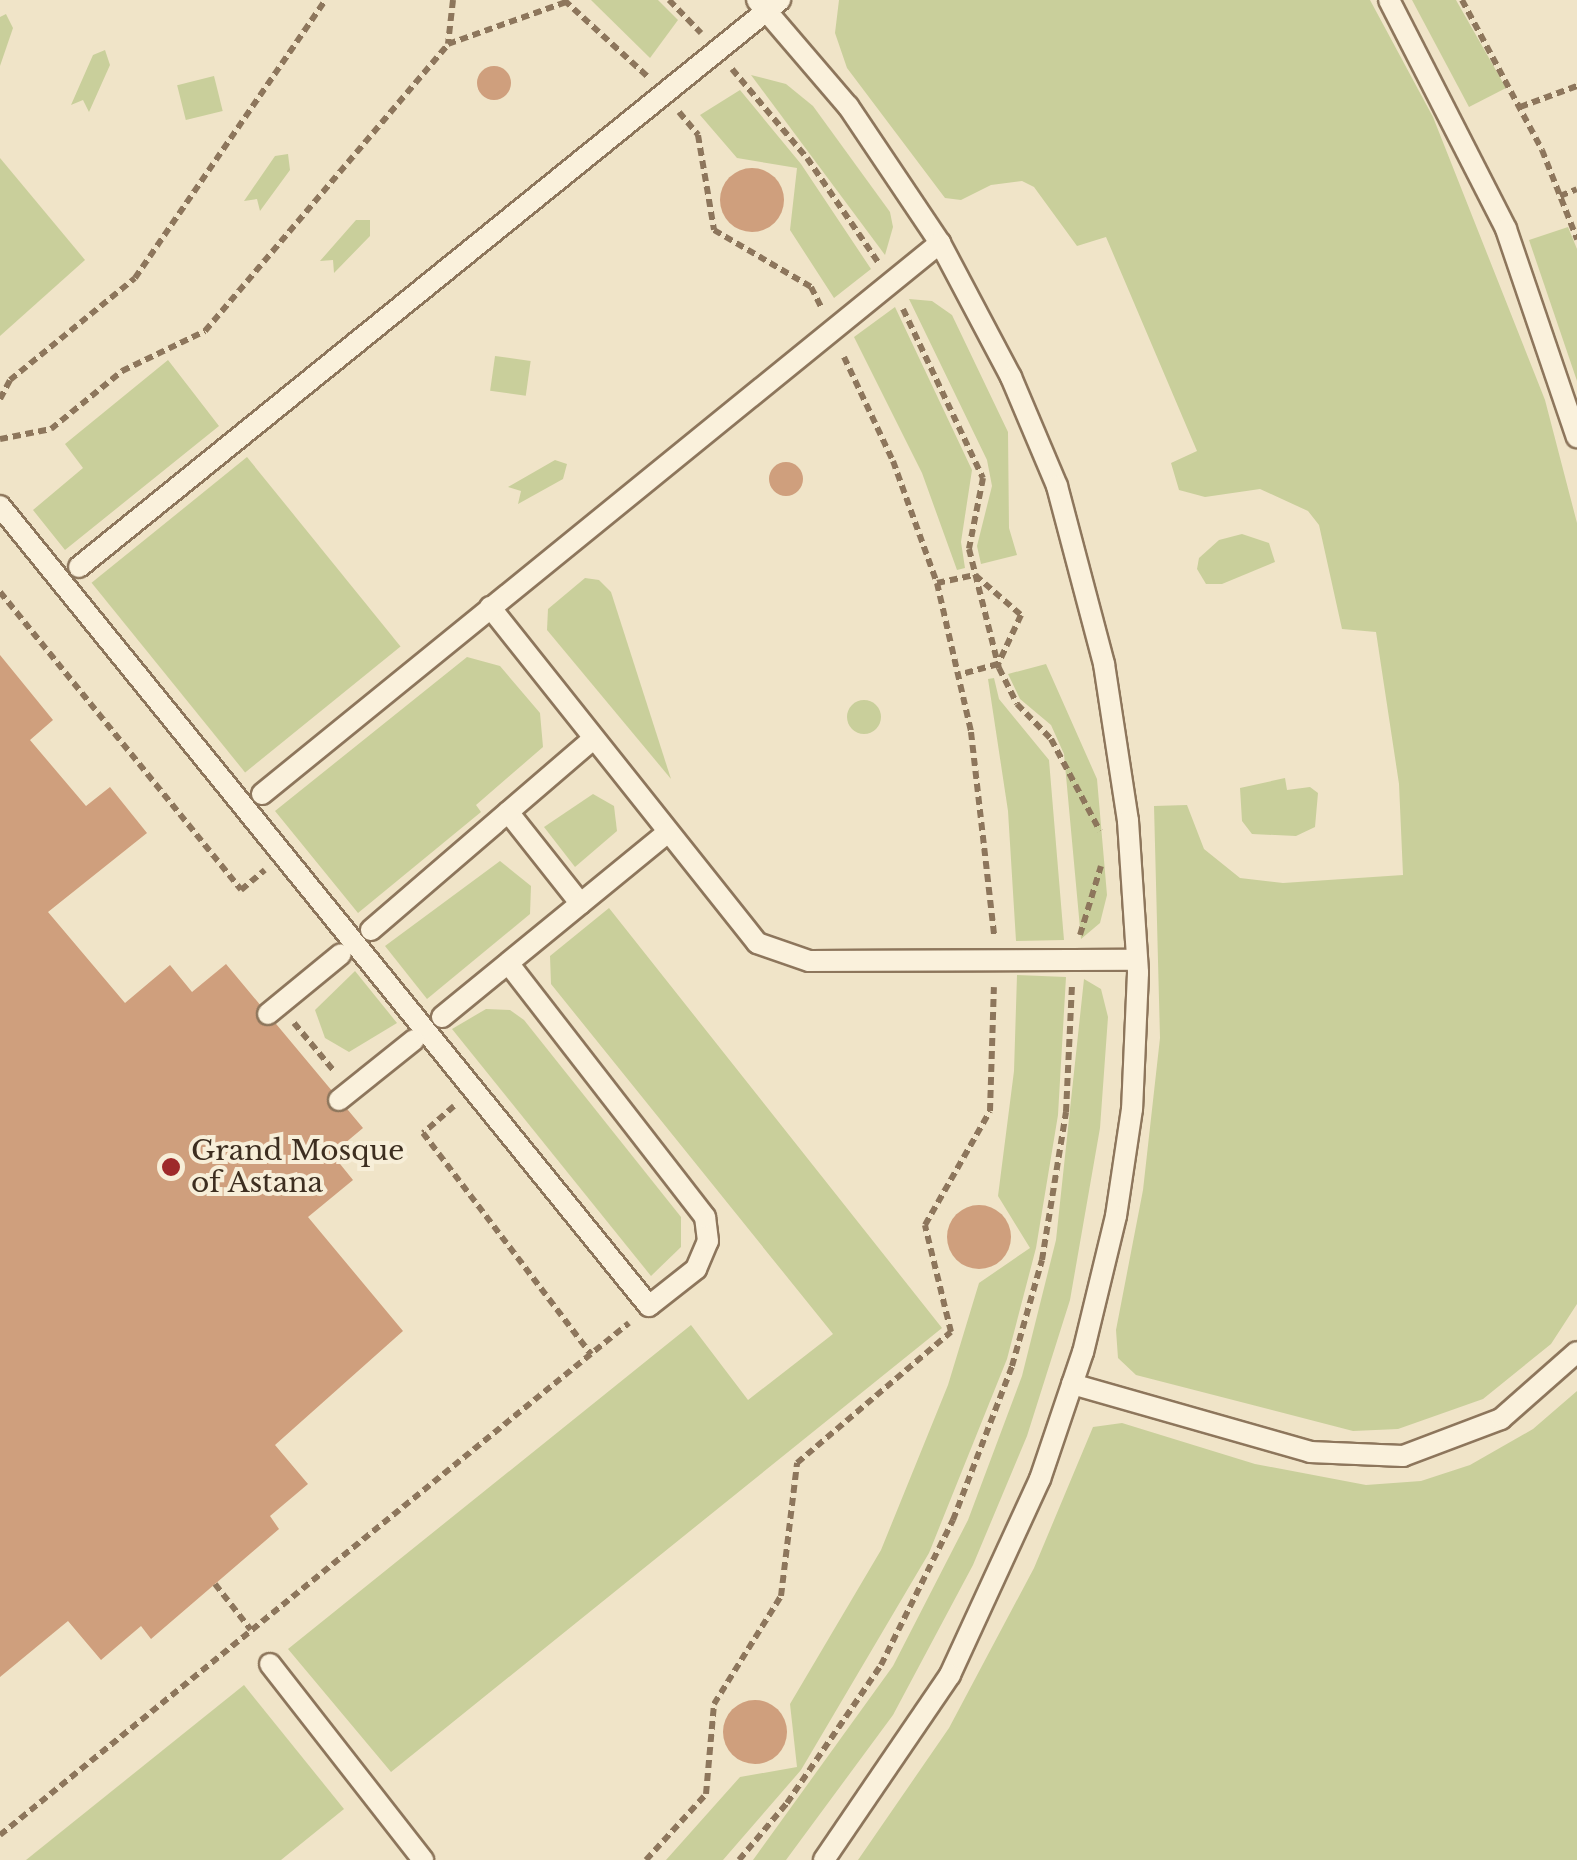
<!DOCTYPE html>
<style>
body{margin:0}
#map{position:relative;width:1577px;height:1860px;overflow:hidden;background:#f0e4c8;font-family:"Libre Baskerville",serif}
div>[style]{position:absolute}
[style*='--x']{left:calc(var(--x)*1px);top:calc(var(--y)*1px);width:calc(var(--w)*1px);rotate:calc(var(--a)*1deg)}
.green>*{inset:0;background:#c9cf9b;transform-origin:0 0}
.round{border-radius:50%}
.building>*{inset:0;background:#cf9f7d}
.path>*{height:6px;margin-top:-3px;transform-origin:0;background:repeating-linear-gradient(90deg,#8d765c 0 8px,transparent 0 13px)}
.roads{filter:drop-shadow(2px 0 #8d765c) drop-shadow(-2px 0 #8d765c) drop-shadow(0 2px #8d765c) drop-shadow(0 -2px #8d765c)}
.lane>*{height:20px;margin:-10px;padding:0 10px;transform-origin:10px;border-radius:10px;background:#faf1dc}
.dots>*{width:28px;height:28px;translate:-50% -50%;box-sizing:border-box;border:5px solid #f7eed8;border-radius:50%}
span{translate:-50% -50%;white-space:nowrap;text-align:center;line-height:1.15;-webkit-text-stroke:8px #f7eed8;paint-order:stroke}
.poi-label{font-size:28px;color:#3d2e20}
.left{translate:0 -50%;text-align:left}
</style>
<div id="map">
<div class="green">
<i style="clip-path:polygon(591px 0,658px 0,678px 20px,650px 58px)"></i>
<i style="clip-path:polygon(839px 0,1370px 0,1433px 117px,1545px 400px,1577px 523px,1577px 1304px,1551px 1344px,1483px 1399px,1398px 1429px,1353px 1431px,1136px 1375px,1118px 1358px,1116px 1330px,1143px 1190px,1160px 1038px,1154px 806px,1187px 805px,1204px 849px,1240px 878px,1283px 883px,1403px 875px,1399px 784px,1376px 632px,1342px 629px,1319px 525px,1308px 511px,1260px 489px,1205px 497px,1179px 490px,1171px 463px,1197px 451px,1106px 237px,1077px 246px,1034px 187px,1022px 181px,991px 185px,961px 200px,945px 198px,847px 68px,835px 33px)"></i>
<i style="clip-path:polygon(1412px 0,1456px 0,1506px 88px,1469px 107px)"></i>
<i style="clip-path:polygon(6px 14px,13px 28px,0 66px,0 17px)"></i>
<i style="clip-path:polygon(105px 50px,110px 65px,89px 112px,83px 100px,71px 105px,93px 55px)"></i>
<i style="clip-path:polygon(751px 75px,786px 84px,813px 106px,890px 212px,893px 227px,885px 255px)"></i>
<i style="left:214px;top:76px;width:36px;height:38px;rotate:76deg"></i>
<i style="clip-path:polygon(740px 90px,801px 164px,871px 269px,834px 298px,790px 230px,797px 168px,737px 158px,700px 115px)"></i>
<i style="clip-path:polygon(288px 154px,290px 170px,260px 211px,257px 199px,244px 201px,275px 156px)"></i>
<i style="clip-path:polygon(0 158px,85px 260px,0 336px)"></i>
<i style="clip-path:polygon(356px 220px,370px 220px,370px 236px,334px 273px,333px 260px,320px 261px)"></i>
<i style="clip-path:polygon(1568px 227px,1577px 249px,1577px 381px,1529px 240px)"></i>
<i style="clip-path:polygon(909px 299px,932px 301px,952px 315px,1008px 432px,1009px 528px,1017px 555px,981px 564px,977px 546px,992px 486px,987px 460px)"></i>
<i style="clip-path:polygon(895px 307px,972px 470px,961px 542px,965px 568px,957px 570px,922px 473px,854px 337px)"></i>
<i style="left:495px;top:356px;width:36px;height:35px;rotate:8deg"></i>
<i style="clip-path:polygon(168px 360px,219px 426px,65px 550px,33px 510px,83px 468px,65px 444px)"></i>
<i style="left:247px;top:457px;width:244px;height:200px;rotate:51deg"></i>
<i style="clip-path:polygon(555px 460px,567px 464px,563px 479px,518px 504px,521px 491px,508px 487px)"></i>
<i style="clip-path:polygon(1242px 534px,1269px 543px,1275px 562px,1222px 584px,1206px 584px,1197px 569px,1199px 558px,1219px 540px)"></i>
<i style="clip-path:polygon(585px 578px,599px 580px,611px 592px,671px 779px,547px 630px,548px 609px)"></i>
<i style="clip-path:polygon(467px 657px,500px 666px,540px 713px,543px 747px,476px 805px,481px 812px,358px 913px,275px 811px)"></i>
<i style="clip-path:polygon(1046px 664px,1097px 779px,1107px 895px,1100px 923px,1081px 939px,1064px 754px,1051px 725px,1020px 699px,1008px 674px)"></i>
<i style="clip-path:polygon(994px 678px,999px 699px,1049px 760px,1064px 940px,1016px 941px,1008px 811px,988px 679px)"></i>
<i class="round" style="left:847px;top:700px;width:34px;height:34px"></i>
<i style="clip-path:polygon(1285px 778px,1287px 790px,1310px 787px,1318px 793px,1315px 827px,1296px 836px,1252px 834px,1242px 821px,1240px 788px)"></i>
<i style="clip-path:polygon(593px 794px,614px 806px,617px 831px,575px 867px,544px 827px)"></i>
<i style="clip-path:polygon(500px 861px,531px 886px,530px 914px,427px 999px,385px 946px)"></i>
<i style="clip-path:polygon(609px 908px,942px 1328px,391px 1772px,288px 1649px,691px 1325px,748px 1400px,833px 1334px,551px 984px,550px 956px)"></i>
<i style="clip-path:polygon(355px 971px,397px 1023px,349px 1052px,325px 1038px,315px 1010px)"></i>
<i style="clip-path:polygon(1017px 975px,1066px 977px,1058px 1115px,1036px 1248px,1007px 1359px,929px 1553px,801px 1770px,723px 1860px,666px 1860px,740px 1777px,797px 1767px,790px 1704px,881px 1550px,948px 1385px,979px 1283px,1030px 1248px,998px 1196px,1014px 1071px)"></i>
<i style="clip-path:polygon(1084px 979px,1101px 989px,1108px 1017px,1100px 1128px,1070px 1300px,1027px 1436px,973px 1565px,893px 1715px,786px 1860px,753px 1860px,893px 1666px,968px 1520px,1022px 1376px,1056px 1240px)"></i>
<i style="clip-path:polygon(486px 1009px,510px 1010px,524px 1020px,681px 1217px,681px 1247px,651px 1276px,452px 1029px)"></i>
<i style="clip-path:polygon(1577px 1391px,1577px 1860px,858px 1860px,949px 1728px,1034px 1568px,1093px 1427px,1122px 1423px,1255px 1464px,1366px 1485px,1421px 1481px,1470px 1465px,1533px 1429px)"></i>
<i style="clip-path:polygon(244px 1685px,344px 1809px,281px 1860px,26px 1860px)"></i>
</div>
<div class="building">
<i class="round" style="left:477px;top:66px;width:34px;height:34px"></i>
<i class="round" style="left:720px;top:168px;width:64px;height:64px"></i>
<i class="round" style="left:769px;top:462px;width:34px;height:34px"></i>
<i style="clip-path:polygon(0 655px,53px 720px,30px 740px,86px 806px,110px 787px,147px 833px,48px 912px,125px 1003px,170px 965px,192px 992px,226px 964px,363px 1128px,332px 1154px,353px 1180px,308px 1217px,403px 1331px,275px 1445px,308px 1484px,270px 1516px,279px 1529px,151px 1639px,141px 1626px,101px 1660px,68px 1621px,0 1677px)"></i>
<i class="round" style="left:947px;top:1205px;width:64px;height:64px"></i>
<i class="round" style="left:723px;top:1700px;width:64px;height:64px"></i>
</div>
<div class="path">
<i style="--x:453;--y:0;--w:44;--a:96.5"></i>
<i style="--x:448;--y:44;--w:125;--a:-19.6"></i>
<i style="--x:564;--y:0;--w:114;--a:42.5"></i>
<i style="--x:669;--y:0;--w:46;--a:45.9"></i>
<i style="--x:1462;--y:0;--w:170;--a:61.9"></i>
<i style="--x:1542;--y:150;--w:96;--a:68.5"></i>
<i style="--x:732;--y:69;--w:116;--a:49.9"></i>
<i style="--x:807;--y:158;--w:126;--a:55.7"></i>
<i style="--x:1520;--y:107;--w:61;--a:-20.2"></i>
<i style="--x:679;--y:112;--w:30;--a:50"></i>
<i style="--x:698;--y:135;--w:96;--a:80.4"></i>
<i style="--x:714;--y:230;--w:113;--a:30.4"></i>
<i style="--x:811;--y:287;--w:25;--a:63"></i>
<i style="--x:1560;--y:196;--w:18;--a:-22"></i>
<i style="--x:903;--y:309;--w:187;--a:64.7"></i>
<i style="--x:983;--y:478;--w:72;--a:101.2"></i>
<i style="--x:969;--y:549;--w:123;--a:75.9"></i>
<i style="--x:999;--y:668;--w:40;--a:63.4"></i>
<i style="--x:1017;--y:704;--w:49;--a:45.8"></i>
<i style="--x:1051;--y:739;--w:104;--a:62"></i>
<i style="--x:844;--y:357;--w:115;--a:64.8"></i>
<i style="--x:893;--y:461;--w:130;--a:70.2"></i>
<i style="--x:937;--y:583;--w:153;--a:77.1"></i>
<i style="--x:971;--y:732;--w:204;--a:83.5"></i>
<i style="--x:0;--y:399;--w:21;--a:-62"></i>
<i style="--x:10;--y:380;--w:161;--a:-39.2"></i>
<i style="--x:135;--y:278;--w:337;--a:-55.6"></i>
<i style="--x:0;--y:439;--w:52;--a:-11.1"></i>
<i style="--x:51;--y:429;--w:92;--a:-39.2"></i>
<i style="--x:122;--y:371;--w:92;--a:-25.7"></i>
<i style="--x:205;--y:331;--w:376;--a:-49.7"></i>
<i style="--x:937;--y:583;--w:39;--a:-12"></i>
<i style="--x:975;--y:575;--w:61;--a:41"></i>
<i style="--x:1021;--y:615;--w:54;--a:115.1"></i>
<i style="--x:998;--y:664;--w:41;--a:164.6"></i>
<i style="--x:0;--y:592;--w:383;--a:51"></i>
<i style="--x:241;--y:890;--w:31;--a:-40"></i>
<i style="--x:1080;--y:935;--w:72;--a:-73.1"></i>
<i style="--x:294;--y:1023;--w:62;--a:50.2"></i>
<i style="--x:454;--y:1106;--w:41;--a:138.9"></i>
<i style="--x:423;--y:1133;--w:278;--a:52.8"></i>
<i style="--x:215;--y:1584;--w:58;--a:52"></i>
<i style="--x:0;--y:1835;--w:811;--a:-39.15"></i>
<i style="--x:646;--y:1860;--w:89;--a:-47.7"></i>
<i style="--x:706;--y:1794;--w:90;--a:-84.9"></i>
<i style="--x:714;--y:1704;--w:127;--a:-58.2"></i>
<i style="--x:781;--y:1596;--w:134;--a:-83.1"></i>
<i style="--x:797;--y:1463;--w:202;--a:-40.4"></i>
<i style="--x:951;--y:1332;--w:110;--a:-103.7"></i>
<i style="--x:925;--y:1225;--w:131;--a:-60.3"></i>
<i style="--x:990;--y:1111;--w:124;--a:-88.2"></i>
<i style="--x:739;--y:1860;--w:75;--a:-49.9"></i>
<i style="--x:787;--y:1803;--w:167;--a:-55.7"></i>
<i style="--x:881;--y:1665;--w:162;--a:-63.6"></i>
<i style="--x:953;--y:1520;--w:165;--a:-69"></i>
<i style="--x:1012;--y:1366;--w:110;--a:-74.2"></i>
<i style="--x:1042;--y:1260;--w:150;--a:-80.8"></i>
<i style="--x:1066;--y:1112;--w:126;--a:-87.3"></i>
</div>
<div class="roads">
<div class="lane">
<i style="--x:757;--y:0;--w:140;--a:49.4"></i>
<i style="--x:848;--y:106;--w:165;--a:56.1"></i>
<i style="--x:940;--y:243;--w:152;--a:62.1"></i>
<i style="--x:1011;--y:377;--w:118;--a:67.1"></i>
<i style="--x:1057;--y:486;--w:184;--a:75.2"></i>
<i style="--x:1104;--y:664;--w:159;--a:81.3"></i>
<i style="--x:1128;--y:821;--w:152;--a:86.2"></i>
<i style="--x:1138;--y:973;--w:136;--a:92.5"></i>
<i style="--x:1132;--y:1109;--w:108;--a:98.5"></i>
<i style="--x:1116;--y:1216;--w:140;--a:103.6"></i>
<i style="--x:1083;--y:1352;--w:134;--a:108.7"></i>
<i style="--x:1040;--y:1479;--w:216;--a:114.7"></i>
<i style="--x:950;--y:1675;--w:224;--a:124.3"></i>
<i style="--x:1389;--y:0;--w:257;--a:62.9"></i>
<i style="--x:1506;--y:229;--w:220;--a:71.2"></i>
<i style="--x:0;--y:506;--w:1030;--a:50.95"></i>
<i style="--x:649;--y:1306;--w:60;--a:-38.2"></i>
<i style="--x:696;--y:1269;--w:30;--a:-67"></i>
<i style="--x:708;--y:1241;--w:24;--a:-97"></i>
<i style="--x:705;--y:1217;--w:321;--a:-127.8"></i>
<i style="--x:79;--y:567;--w:902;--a:-38.97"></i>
<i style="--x:490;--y:607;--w:429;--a:51.5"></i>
<i style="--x:757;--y:943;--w:55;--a:19.1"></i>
<i style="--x:809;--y:961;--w:328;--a:-0.2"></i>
<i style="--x:262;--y:794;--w:874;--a:-39.1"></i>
<i style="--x:508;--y:812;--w:117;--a:51.6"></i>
<i style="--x:371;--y:930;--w:293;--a:-40.7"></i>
<i style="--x:268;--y:1014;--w:94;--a:-39.4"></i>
<i style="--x:442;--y:1017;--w:291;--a:-39.3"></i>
<i style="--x:339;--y:1100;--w:96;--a:-38.7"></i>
<i style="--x:1072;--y:1384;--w:248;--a:15.9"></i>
<i style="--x:1310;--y:1452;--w:93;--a:2.5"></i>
<i style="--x:1403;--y:1456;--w:105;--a:-20.7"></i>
<i style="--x:1501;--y:1419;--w:101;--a:-41.4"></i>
<i style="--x:270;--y:1664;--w:249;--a:52"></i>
</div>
</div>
<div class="dots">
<i style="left:171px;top:1167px;background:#9e2a2b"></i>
</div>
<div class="poi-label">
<span class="left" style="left:191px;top:1167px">Grand Mosque<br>of Astana</span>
</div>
</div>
